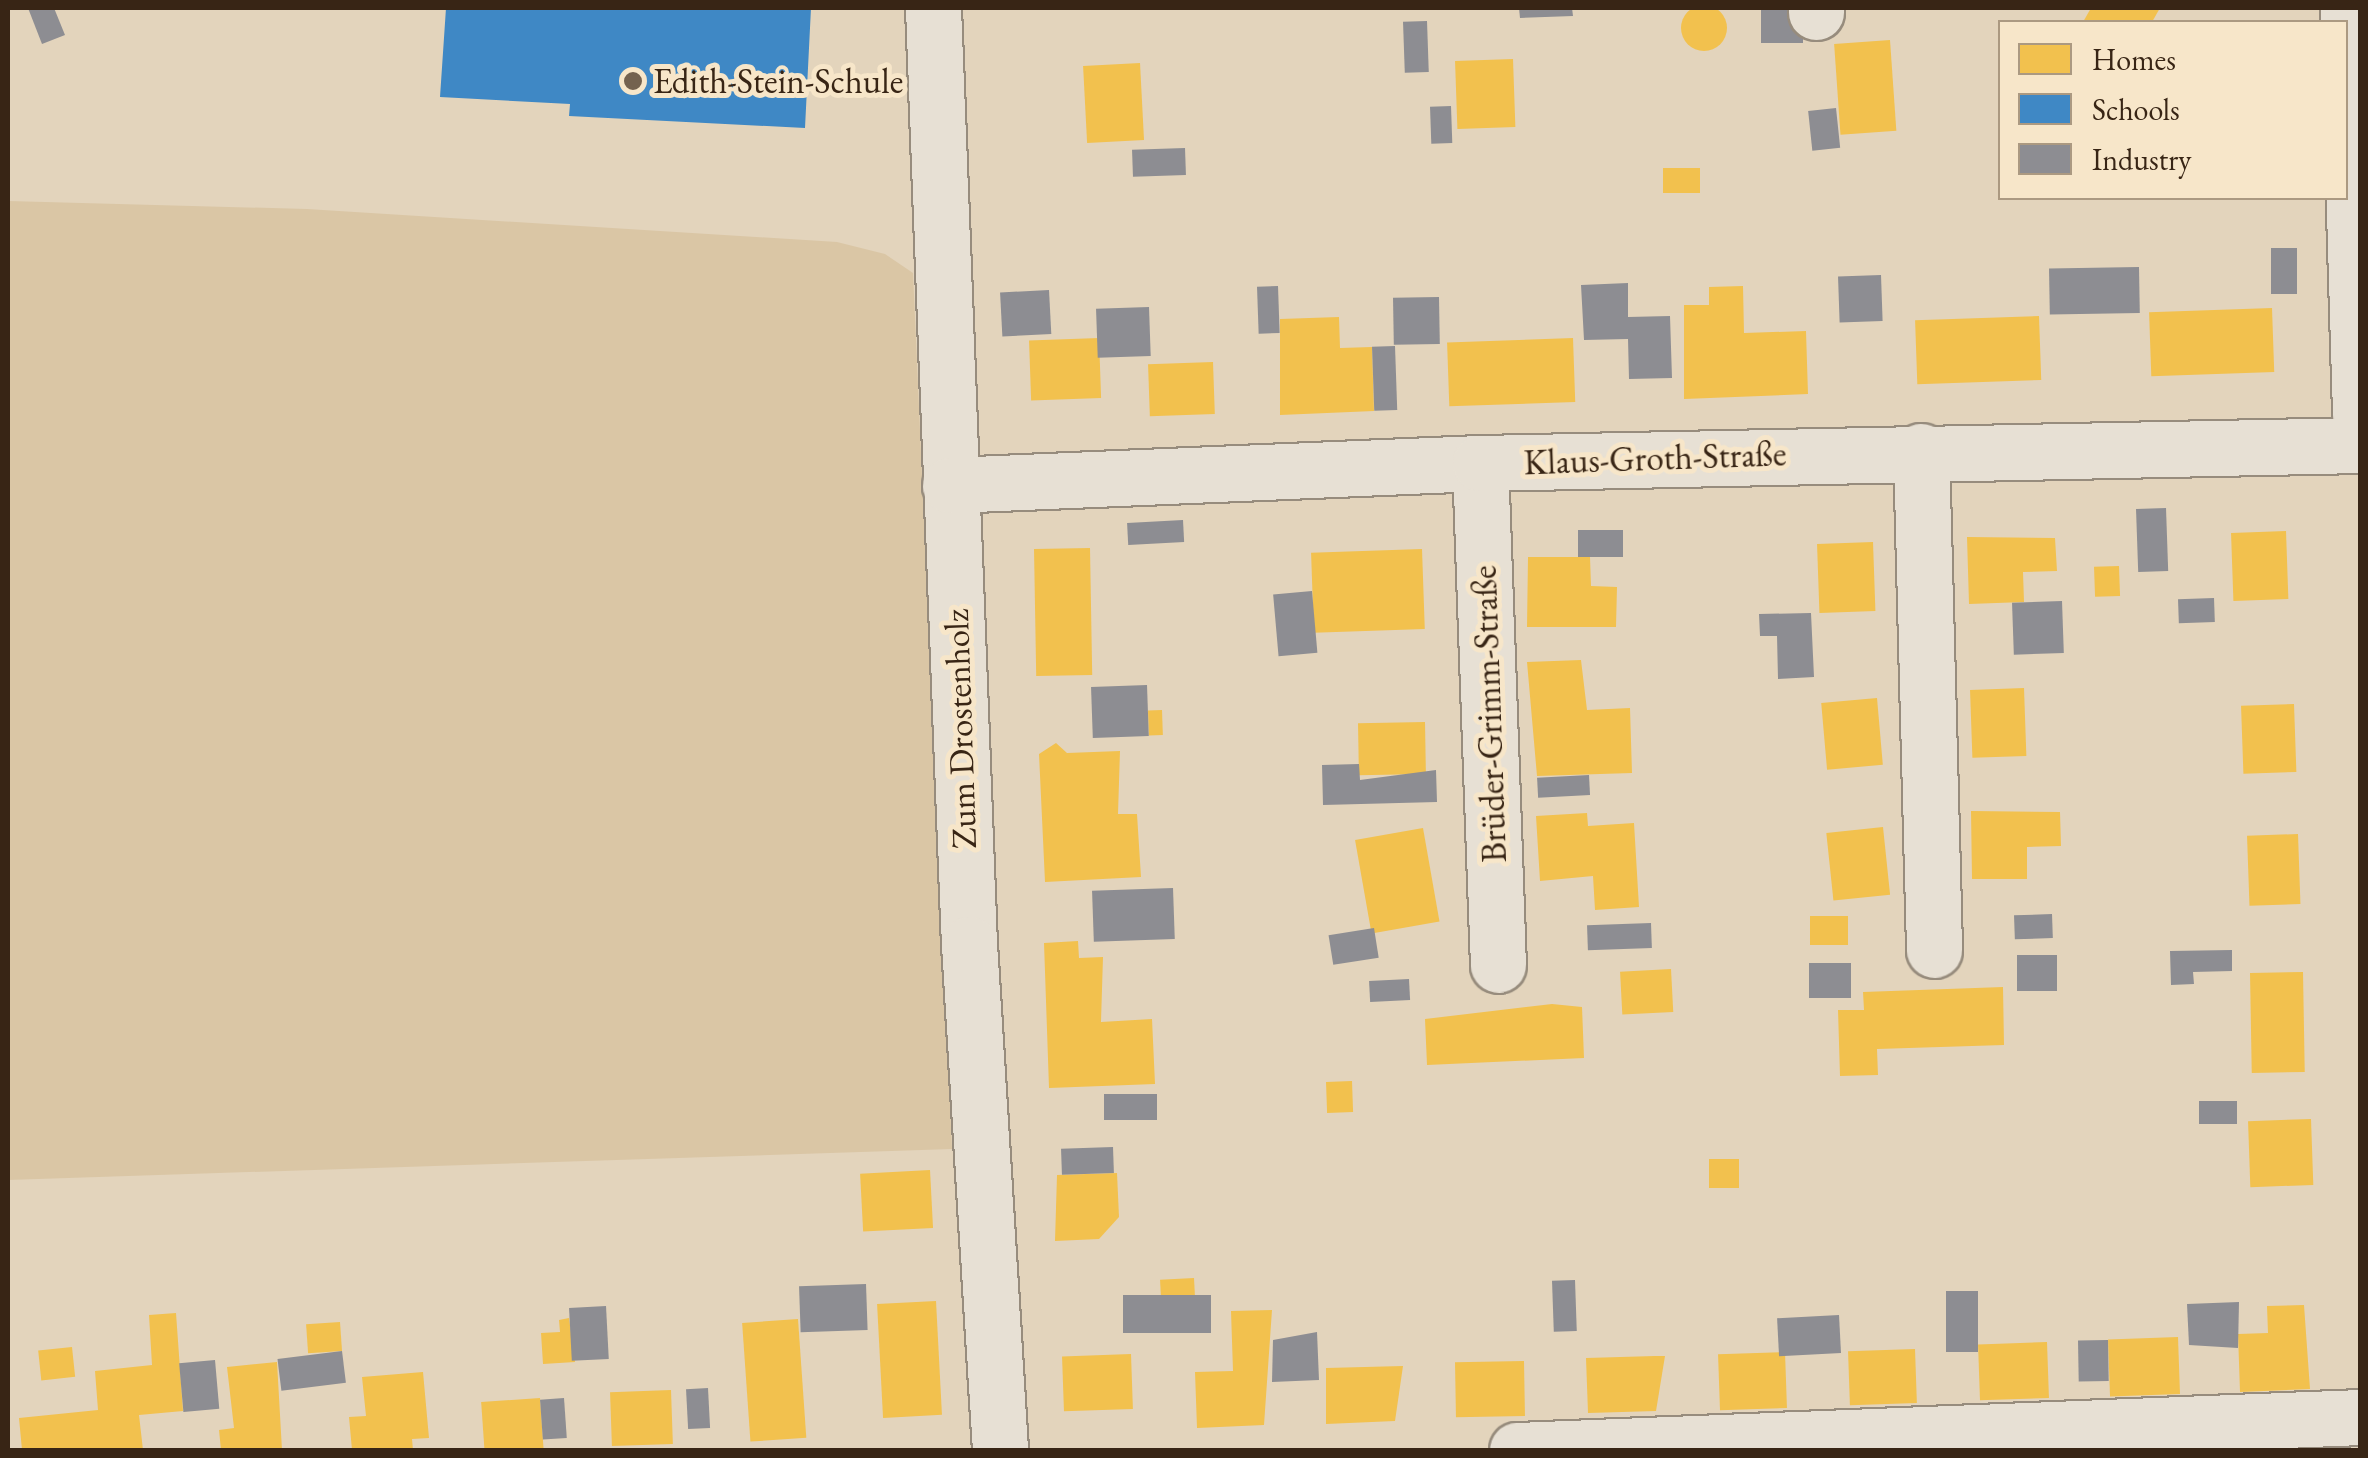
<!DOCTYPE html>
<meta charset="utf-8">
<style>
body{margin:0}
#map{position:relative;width:2368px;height:1458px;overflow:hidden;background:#e3d4bc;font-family:"EB Garamond",serif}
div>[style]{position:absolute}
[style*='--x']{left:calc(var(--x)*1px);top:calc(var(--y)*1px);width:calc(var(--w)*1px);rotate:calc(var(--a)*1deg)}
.green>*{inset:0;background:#dac6a5}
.homes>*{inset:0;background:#f2c14e;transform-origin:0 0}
.round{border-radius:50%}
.schools>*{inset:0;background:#3f88c5}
.industry>*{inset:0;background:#8d8d92;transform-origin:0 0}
.roads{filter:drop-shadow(2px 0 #978c7d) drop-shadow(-2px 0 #978c7d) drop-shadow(0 2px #978c7d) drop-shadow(0 -2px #978c7d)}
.minor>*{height:55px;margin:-27.5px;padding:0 27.5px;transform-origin:27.5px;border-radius:27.5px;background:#e7e0d4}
.dots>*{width:28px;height:28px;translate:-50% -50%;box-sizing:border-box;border:5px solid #f7e6c9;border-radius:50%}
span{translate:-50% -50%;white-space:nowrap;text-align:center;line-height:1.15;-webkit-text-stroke:10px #f7e6c9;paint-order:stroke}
.poi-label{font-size:35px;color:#382515}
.left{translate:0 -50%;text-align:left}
.street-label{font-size:35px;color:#382515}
.frame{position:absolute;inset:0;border:10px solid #382515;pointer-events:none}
.legend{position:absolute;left:1998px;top:20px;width:350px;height:180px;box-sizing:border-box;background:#f7e6c9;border:2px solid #ab9981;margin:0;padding:12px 18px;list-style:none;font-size:30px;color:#382515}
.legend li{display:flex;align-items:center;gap:20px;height:50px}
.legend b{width:50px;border:2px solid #ab9981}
</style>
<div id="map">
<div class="green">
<i style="clip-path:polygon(8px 201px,307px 209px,837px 242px,885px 254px,913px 273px,952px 1149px,8px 1180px)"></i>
</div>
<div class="homes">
<i class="round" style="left:1681px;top:5px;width:46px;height:46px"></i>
<i style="clip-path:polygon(2091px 8px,2160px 8px,2152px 22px,2083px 22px)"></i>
<i style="left:1890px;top:40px;width:91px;height:56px;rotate:86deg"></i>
<i style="left:1513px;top:59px;width:68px;height:58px;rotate:88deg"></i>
<i style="left:1140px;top:63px;width:77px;height:57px;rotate:87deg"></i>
<i style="left:1700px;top:168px;width:25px;height:37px;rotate:90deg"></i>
<i style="clip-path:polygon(1743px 286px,1744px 333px,1806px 331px,1808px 394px,1684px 399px,1684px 305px,1709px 305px,1709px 287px)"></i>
<i style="left:2272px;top:308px;width:64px;height:123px;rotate:88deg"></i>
<i style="left:2039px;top:316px;width:64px;height:124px;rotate:88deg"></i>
<i style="clip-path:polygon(1339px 317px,1340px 348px,1372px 347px,1374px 411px,1280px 415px,1280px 319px)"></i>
<i style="left:1099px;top:338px;width:60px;height:70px;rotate:88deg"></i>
<i style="left:1573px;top:338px;width:64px;height:126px;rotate:88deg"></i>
<i style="left:1213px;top:362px;width:52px;height:65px;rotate:88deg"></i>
<i style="left:2286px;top:531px;width:68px;height:55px;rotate:88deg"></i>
<i style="clip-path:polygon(1967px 537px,2055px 538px,2057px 571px,2023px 572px,2024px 602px,1969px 604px)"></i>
<i style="left:1873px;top:542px;width:69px;height:56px;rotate:88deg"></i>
<i style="left:1090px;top:548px;width:127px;height:56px;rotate:89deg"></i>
<i style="left:1422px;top:549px;width:80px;height:111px;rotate:88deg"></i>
<i style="clip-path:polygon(1528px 557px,1590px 557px,1591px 586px,1617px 587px,1616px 627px,1527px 627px)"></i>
<i style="left:2119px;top:566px;width:30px;height:25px;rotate:88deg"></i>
<i style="clip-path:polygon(1581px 660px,1587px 710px,1630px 708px,1632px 773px,1537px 776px,1527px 662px)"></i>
<i style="left:2024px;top:688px;width:68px;height:54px;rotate:88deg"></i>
<i style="left:1877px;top:698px;width:67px;height:56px;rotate:85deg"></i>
<i style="left:2294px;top:704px;width:68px;height:53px;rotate:88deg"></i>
<i style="left:1162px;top:710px;width:25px;height:14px;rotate:88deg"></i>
<i style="left:1425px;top:722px;width:52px;height:67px;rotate:89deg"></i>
<i style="clip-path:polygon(1056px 743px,1067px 753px,1120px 751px,1118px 814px,1137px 814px,1141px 877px,1045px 882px,1039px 754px)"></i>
<i style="clip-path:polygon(1971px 811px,2060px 812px,2061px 846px,2027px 847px,2027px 879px,1972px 879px)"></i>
<i style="clip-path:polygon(1587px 813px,1588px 826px,1634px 823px,1639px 907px,1595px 910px,1593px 876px,1540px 881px,1536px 816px)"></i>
<i style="left:1883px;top:827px;width:68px;height:57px;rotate:84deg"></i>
<i style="left:1423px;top:828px;width:95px;height:69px;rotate:80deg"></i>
<i style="left:2298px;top:834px;width:70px;height:51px;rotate:88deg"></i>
<i style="left:1810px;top:916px;width:38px;height:29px"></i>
<i style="clip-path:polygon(1078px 941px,1079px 958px,1103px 957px,1101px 1022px,1152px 1019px,1155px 1084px,1049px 1088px,1044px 943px)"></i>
<i style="left:1671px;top:969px;width:43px;height:51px;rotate:87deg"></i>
<i style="left:2303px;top:972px;width:100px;height:53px;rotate:89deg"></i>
<i style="clip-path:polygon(2003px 987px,2004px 1045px,1877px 1049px,1878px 1075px,1840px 1076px,1838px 1010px,1864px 1010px,1863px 992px)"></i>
<i style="clip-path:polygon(1552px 1004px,1582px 1007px,1584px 1058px,1427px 1065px,1425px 1019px)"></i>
<i style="left:1352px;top:1081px;width:31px;height:26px;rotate:88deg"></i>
<i style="left:2311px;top:1119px;width:66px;height:63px;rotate:88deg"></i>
<i style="left:1709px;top:1159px;width:30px;height:29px"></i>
<i style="left:930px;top:1170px;width:58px;height:70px;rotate:87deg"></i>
<i style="clip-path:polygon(1117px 1173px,1119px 1217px,1099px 1239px,1055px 1241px,1057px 1175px)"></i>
<i style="left:1194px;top:1278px;width:18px;height:34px;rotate:87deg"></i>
<i style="left:936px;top:1301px;width:114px;height:59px;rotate:87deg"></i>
<i style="clip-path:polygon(2304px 1305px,2310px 1389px,2240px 1392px,2238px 1334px,2268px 1333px,2267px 1306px)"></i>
<i style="clip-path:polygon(1272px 1310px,1264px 1425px,1197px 1428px,1195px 1372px,1233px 1371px,1231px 1311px)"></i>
<i style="clip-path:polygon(176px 1313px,183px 1411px,139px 1415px,143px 1450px,22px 1450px,19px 1418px,98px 1410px,95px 1371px,152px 1365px,149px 1315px)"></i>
<i style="clip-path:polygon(569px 1318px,575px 1362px,543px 1364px,541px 1333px,560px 1332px,559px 1320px)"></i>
<i style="left:798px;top:1319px;width:119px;height:56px;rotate:86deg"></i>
<i style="left:340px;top:1322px;width:29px;height:34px;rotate:86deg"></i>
<i style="left:2178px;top:1337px;width:57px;height:70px;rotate:88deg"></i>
<i style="left:2047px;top:1342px;width:56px;height:69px;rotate:88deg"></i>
<i style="left:72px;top:1347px;width:30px;height:34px;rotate:84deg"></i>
<i style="left:1915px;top:1349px;width:54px;height:67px;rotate:88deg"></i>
<i style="left:1785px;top:1352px;width:56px;height:67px;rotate:88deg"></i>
<i style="left:1131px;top:1354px;width:55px;height:69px;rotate:88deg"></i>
<i style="clip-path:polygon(1655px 1356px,1665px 1356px,1656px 1411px,1588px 1413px,1586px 1358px)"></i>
<i style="left:1524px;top:1361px;width:55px;height:69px;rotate:89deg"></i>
<i style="clip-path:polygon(277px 1362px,282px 1450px,221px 1450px,219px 1430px,234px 1428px,227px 1367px)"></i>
<i style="clip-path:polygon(1403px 1366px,1395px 1421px,1326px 1424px,1326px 1368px)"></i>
<i style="clip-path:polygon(423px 1372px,429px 1438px,412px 1439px,413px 1450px,352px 1450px,349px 1417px,366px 1416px,362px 1377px)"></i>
<i style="left:671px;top:1390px;width:54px;height:61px;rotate:88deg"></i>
<i style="left:540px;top:1398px;width:52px;height:59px;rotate:86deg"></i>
</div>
<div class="schools">
<i style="clip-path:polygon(446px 8px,811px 8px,805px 128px,569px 116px,570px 104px,440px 97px)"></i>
</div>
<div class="industry">
<i style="clip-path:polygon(28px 8px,54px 8px,65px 35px,42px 44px)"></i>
<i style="clip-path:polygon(1519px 8px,1572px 8px,1573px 16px,1520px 18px)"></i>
<i style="left:1803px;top:8px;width:35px;height:42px;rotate:90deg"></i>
<i style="left:1427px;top:21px;width:51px;height:24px;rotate:88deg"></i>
<i style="left:1451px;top:106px;width:37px;height:21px;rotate:88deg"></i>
<i style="left:1836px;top:108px;width:40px;height:28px;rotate:84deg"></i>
<i style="left:1185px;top:148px;width:27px;height:53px;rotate:88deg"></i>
<i style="left:2271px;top:248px;width:26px;height:46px"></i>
<i style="left:2139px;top:267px;width:46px;height:90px;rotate:89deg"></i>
<i style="left:1881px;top:275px;width:46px;height:43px;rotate:88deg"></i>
<i style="clip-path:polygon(1628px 283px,1628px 317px,1670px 316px,1672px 378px,1629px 379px,1628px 339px,1584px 340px,1581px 285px)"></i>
<i style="left:1278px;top:286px;width:47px;height:21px;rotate:88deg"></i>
<i style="left:1049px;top:290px;width:44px;height:49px;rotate:87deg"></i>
<i style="left:1439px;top:297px;width:47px;height:46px;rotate:89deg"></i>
<i style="left:1149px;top:307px;width:49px;height:53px;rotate:88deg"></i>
<i style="left:1395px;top:346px;width:64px;height:23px;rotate:88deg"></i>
<i style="left:2166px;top:508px;width:63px;height:30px;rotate:88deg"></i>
<i style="left:1183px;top:520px;width:22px;height:56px;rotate:87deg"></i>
<i style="left:1578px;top:530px;width:45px;height:27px"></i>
<i style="left:1312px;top:591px;width:62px;height:39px;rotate:85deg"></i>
<i style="left:2214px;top:598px;width:24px;height:36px;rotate:88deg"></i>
<i style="left:2062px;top:601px;width:52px;height:50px;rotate:88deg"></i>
<i style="clip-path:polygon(1811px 613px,1814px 677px,1778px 679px,1777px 636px,1760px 636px,1759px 614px)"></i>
<i style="left:1147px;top:685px;width:51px;height:56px;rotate:88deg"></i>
<i style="clip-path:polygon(1359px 764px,1360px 780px,1436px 770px,1437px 802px,1323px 805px,1322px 765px)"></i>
<i style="left:1589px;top:775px;width:20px;height:52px;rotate:87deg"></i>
<i style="left:1173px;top:888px;width:51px;height:81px;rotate:88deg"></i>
<i style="left:2052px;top:914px;width:24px;height:38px;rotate:88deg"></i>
<i style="left:1651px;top:923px;width:25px;height:64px;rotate:88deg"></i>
<i style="left:1374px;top:928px;width:30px;height:46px;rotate:81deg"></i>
<i style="clip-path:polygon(2232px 950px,2232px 971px,2193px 972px,2194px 984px,2171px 985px,2170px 951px)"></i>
<i style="left:2057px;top:955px;width:36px;height:40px;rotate:90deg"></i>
<i style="left:1851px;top:963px;width:35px;height:42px;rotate:90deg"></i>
<i style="left:1409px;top:979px;width:21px;height:40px;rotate:87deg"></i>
<i style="left:1157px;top:1094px;width:26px;height:53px;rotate:90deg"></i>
<i style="left:2237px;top:1101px;width:23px;height:38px;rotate:90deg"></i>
<i style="left:1113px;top:1147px;width:26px;height:52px;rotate:88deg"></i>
<i style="left:1575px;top:1280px;width:51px;height:23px;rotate:88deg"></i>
<i style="left:866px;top:1284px;width:46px;height:67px;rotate:88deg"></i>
<i style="left:1978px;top:1291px;width:61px;height:32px;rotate:90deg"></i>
<i style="left:1211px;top:1295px;width:38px;height:88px;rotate:90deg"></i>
<i style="clip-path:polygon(2239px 1302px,2238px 1348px,2189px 1345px,2187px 1304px)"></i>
<i style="left:606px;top:1306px;width:53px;height:37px;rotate:87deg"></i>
<i style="left:1839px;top:1315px;width:38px;height:62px;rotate:87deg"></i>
<i style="clip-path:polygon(1317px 1332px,1319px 1380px,1272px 1382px,1273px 1340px)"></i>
<i style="left:2108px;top:1340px;width:41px;height:30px;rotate:89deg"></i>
<i style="left:342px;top:1351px;width:32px;height:65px;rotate:83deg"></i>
<i style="left:215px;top:1360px;width:49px;height:36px;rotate:85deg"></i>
<i style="left:708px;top:1388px;width:40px;height:22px;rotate:87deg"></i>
<i style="left:564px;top:1398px;width:40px;height:24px;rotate:86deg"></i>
</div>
<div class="roads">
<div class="minor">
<i style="--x:933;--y:8;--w:937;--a:87.8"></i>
<i style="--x:969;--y:944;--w:507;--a:86.49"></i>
<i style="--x:2348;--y:8;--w:406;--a:88.3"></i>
<i style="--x:1816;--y:12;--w:4;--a:-90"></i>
<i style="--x:1921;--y:451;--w:499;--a:88.5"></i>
<i style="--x:1480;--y:463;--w:502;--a:87.95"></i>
<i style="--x:950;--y:485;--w:530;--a:-2.38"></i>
<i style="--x:1480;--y:463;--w:880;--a:-1.17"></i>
<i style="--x:1517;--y:1450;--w:844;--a:-2.24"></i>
</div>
</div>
<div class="dots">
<i style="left:633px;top:81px;background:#74624f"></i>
</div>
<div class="poi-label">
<span class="left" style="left:653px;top:81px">Edith-Stein-Schule</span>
</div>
<div class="street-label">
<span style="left:1655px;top:458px;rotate:-2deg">Klaus-Groth-Straße</span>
<span style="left:1489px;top:714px;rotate:-92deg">Brüder-Grimm-Straße</span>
<span style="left:960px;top:729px;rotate:-92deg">Zum Drostenholz</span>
</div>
<div class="frame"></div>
<ul class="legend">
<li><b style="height:28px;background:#f2c14e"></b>Homes</li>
<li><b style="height:28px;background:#3f88c5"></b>Schools</li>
<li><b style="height:28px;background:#8d8d92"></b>Industry</li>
</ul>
</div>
